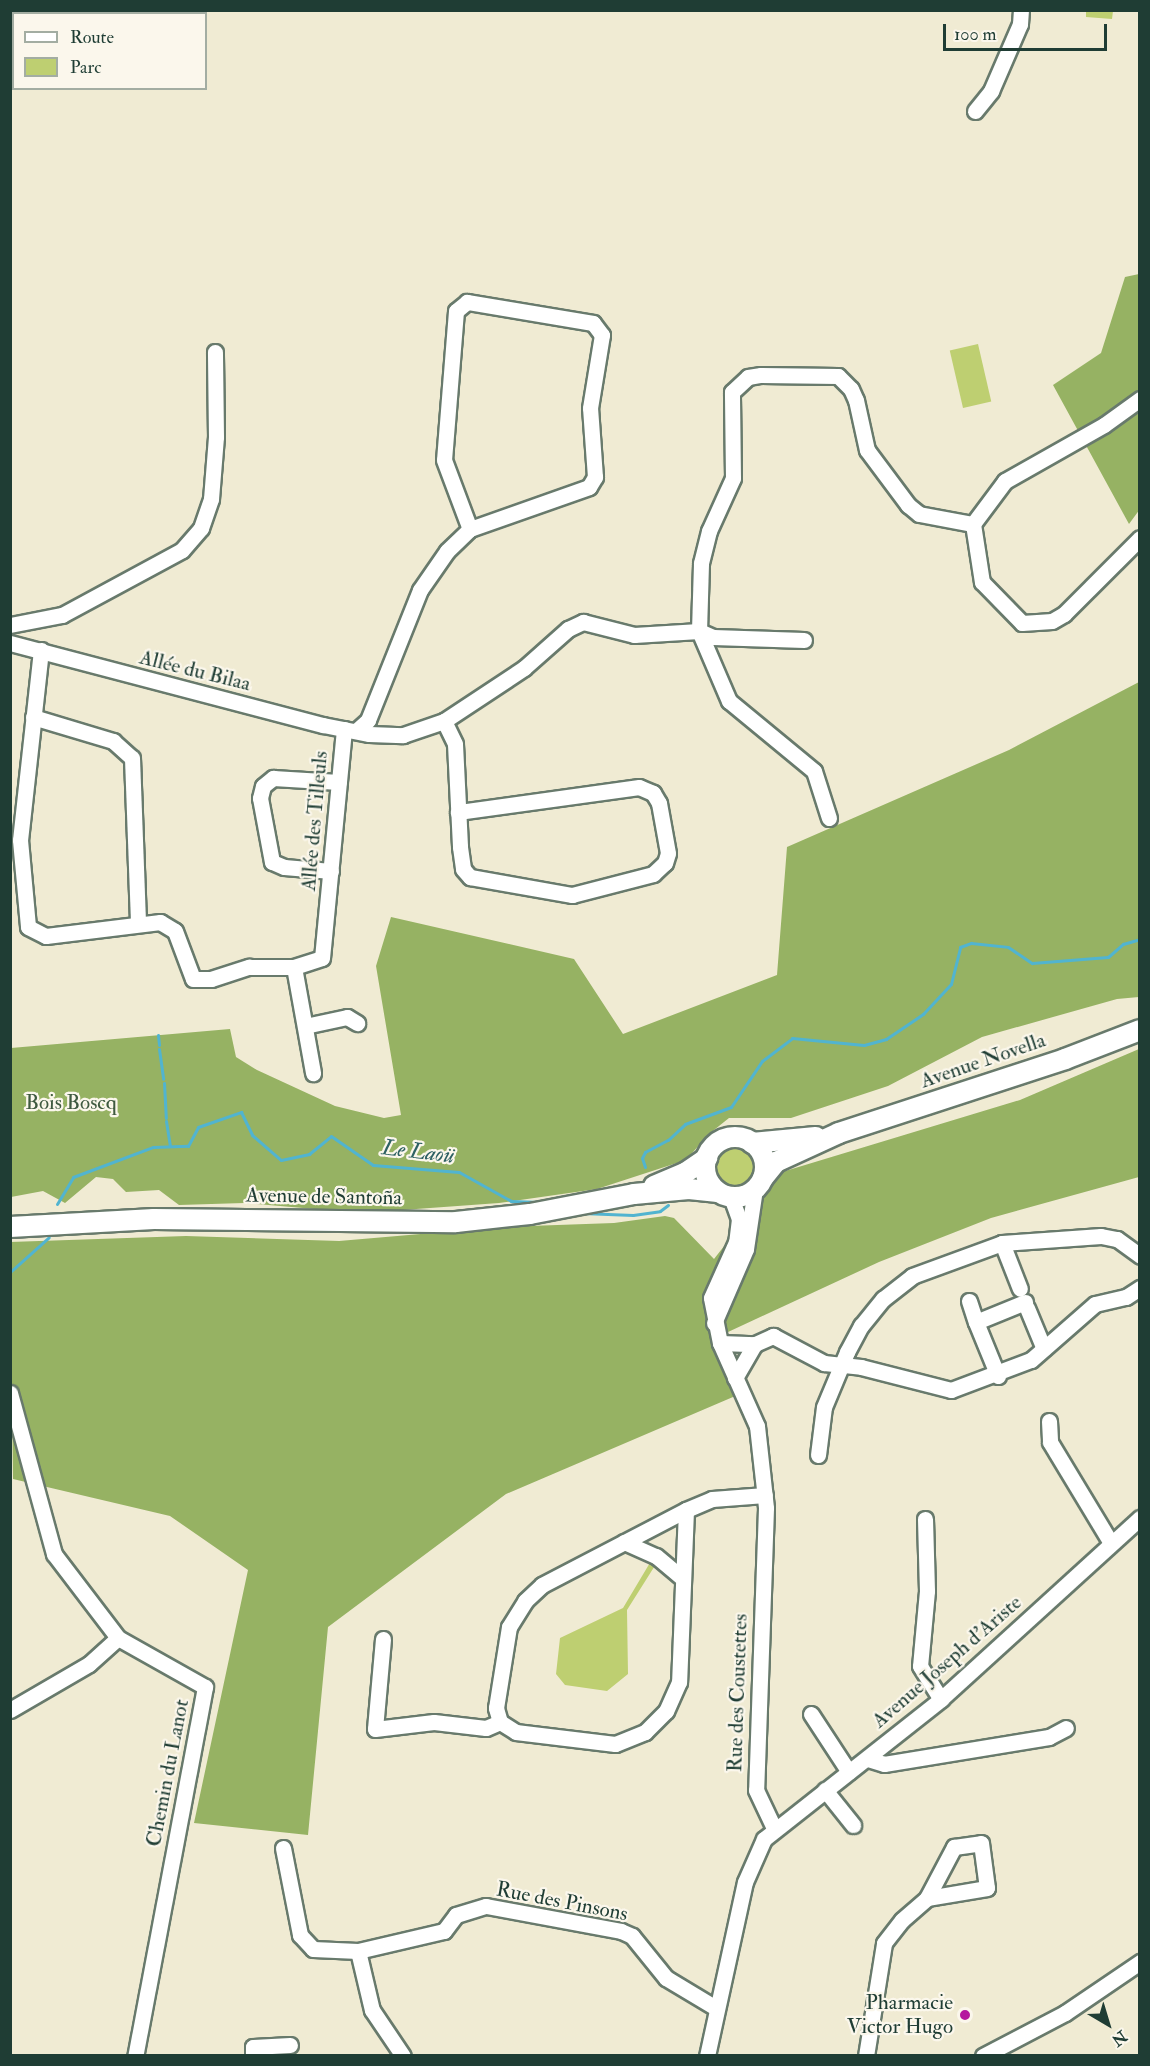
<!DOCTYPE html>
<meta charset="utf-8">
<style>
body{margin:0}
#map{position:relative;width:1150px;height:2066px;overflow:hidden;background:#f0ebd3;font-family:"IM FELL Double Pica",serif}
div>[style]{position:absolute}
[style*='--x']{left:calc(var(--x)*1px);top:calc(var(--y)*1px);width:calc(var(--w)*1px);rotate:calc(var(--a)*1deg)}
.green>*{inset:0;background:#becf71;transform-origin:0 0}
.round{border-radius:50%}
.forest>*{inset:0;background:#96b263}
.stream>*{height:3px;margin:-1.5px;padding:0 1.5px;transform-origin:1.5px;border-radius:1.5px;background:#51b4d0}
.roads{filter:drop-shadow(2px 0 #687a6c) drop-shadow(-2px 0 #687a6c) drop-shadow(0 2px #687a6c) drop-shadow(0 -2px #687a6c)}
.minor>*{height:15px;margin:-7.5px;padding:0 7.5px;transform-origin:7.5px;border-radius:7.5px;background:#fff}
.major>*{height:20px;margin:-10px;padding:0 10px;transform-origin:10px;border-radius:10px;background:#fff}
.major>.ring{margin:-10px;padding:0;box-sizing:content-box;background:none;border:20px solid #fff;border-radius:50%}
.dots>*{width:16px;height:16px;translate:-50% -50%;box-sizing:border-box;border:3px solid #fbf7ec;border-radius:50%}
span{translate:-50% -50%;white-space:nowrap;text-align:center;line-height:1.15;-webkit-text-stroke:4.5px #fbf7ec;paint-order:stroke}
.street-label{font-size:21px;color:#1f3d34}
.park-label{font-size:21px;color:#3f5a40}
.poi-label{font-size:21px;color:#1f3d34}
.right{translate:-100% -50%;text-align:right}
.water-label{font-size:22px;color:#2e6163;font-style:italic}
.frame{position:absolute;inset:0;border:12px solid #1f3d34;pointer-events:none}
.legend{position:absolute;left:12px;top:12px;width:195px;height:78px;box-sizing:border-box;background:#fbf7ec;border:2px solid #a3ada2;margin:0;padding:8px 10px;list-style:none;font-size:18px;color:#1f3d34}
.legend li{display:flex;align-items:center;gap:12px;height:30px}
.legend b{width:30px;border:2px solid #a3ada2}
.north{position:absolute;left:1078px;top:1994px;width:60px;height:60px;-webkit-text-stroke:4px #fbf7ec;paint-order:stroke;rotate:142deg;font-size:16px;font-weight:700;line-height:24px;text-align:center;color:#1f3d34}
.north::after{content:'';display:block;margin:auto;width:21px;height:27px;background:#1f3d34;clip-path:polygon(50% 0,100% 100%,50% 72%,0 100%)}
.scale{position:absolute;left:943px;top:24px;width:164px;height:27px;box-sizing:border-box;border:3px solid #1f3d34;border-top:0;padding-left:8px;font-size:18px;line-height:21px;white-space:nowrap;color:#1f3d34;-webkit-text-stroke:4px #fbf7ec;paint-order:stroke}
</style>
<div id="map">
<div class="green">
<i style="clip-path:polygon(1086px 11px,1113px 11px,1112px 19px,1086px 17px)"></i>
<i style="left:978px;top:344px;width:59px;height:29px;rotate:77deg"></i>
<i class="round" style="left:713px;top:1145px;width:44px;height:44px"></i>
<i style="clip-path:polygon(651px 1561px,656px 1564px,627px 1610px,628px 1674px,607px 1691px,565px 1685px,556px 1674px,560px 1638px,623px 1608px)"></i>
</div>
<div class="forest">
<i style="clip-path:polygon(1139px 274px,1140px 509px,1129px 524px,1053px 385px,1101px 353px,1125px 277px)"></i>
<i style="clip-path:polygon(1139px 682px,1139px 997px,1117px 999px,982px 1037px,888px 1086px,791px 1118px,729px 1118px,709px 1134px,686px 1160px,597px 1189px,499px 1203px,361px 1213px,244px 1203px,179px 1205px,159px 1190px,126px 1192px,113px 1179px,96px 1177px,65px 1203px,43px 1191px,11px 1197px,11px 1048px,230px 1029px,236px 1057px,257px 1070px,335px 1106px,384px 1118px,401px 1115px,376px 966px,391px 917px,574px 959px,623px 1034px,777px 975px,787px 847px,1009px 750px)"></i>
<i style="clip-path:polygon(1139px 1049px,1139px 1177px,991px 1218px,879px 1262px,713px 1339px,740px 1394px,506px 1494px,328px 1627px,308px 1835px,194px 1823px,248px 1570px,170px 1516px,13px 1479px,10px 1242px,186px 1236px,339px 1241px,502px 1227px,614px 1223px,665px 1216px,674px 1218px,714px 1259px,782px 1172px,1020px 1100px)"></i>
</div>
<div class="stream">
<i style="--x:158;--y:1035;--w:10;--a:84"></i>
<i style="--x:159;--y:1049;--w:30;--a:82"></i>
<i style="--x:164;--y:1083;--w:35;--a:87"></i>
<i style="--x:166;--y:1121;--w:25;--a:81"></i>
<i style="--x:645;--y:1167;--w:9;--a:-108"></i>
<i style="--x:642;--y:1158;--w:7;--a:-63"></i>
<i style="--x:645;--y:1152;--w:26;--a:-28"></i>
<i style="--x:668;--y:1140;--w:23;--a:-43"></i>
<i style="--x:685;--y:1124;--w:49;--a:-20.3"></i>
<i style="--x:731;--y:1107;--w:55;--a:-56"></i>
<i style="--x:762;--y:1061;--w:38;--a:-37"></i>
<i style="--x:792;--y:1038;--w:72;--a:5.6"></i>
<i style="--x:864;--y:1045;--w:23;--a:-15"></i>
<i style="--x:886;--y:1039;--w:45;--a:-34"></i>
<i style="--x:923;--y:1014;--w:41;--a:-47"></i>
<i style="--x:951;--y:984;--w:38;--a:-76"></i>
<i style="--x:960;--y:947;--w:12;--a:-20"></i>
<i style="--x:971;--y:943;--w:37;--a:6"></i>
<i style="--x:1008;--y:947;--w:29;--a:34"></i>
<i style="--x:1032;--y:963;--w:76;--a:-4.5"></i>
<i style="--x:1108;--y:957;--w:20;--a:-41"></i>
<i style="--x:1123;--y:944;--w:18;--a:-16"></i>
<i style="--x:57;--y:1204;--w:31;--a:-59"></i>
<i style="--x:73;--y:1177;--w:85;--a:-20.6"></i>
<i style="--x:153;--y:1147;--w:35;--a:-2"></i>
<i style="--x:188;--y:1146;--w:21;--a:-62"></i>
<i style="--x:198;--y:1127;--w:46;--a:-19.2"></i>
<i style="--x:241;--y:1112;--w:25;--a:64"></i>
<i style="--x:252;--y:1135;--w:38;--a:41"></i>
<i style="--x:281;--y:1160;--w:29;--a:-12"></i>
<i style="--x:309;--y:1154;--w:28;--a:-39"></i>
<i style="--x:331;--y:1136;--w:51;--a:34.6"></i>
<i style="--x:373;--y:1165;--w:86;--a:4.7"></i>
<i style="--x:459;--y:1172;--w:60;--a:29.1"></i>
<i style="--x:511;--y:1201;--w:30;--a:2"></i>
<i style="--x:582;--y:1213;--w:51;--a:2.2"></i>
<i style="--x:633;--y:1215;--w:27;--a:-8"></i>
<i style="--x:660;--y:1211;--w:10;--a:-37"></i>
<i style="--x:10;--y:1272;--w:52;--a:-41.9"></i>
</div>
<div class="roads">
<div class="minor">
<i style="--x:975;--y:111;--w:26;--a:-51"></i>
<i style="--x:991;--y:91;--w:73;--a:-66.6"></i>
<i style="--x:1020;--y:24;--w:14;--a:-86"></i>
<i style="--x:1140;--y:399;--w:44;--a:144.2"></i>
<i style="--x:1104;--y:425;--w:114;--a:150.5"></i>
<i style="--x:1005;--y:481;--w:54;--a:126.7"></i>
<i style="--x:973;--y:524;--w:59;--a:81.2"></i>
<i style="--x:982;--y:582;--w:57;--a:45.7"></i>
<i style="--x:1022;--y:623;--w:30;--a:-4"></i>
<i style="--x:1052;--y:621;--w:14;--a:-30"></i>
<i style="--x:1064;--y:614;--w:107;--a:-45"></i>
<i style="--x:10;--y:625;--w:53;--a:-10.9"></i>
<i style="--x:62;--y:615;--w:136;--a:-28.4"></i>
<i style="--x:182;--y:550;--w:29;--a:-49"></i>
<i style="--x:201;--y:528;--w:31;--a:-71"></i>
<i style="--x:211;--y:499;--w:62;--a:-85.4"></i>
<i style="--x:216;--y:437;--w:85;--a:-90.7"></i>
<i style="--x:10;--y:643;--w:324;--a:14.7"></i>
<i style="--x:323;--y:725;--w:47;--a:11.1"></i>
<i style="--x:369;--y:734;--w:34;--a:2"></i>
<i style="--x:403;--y:735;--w:43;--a:-18.9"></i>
<i style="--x:444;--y:721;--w:96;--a:-33.5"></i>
<i style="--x:524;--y:668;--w:59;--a:-41.6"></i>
<i style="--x:568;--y:629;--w:17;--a:-25"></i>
<i style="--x:583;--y:622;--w:53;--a:14.3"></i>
<i style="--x:634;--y:635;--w:65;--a:-3.5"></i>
<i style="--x:699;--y:631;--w:15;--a:23"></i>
<i style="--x:713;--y:637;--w:91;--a:1.9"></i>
<i style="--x:41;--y:650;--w:191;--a:96.3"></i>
<i style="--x:20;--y:840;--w:87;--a:84.7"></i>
<i style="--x:28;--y:927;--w:20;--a:27"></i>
<i style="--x:46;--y:936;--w:115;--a:-7"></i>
<i style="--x:160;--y:922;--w:17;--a:31"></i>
<i style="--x:175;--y:931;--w:51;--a:69.4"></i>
<i style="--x:193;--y:979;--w:18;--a:0"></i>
<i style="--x:211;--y:979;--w:40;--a:-18"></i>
<i style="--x:249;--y:967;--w:45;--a:0"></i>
<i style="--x:294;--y:967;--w:29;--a:-18"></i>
<i style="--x:322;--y:958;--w:230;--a:-84.5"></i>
<i style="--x:33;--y:717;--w:84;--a:16.7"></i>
<i style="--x:113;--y:741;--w:25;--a:42"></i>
<i style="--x:132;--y:758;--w:164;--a:87.9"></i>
<i style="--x:444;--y:721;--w:25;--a:64"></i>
<i style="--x:455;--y:744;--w:103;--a:87.2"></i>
<i style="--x:460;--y:847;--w:22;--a:82"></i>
<i style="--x:463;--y:869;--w:11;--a:49"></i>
<i style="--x:470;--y:877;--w:104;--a:10"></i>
<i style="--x:572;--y:895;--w:84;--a:-14.5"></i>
<i style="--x:653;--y:874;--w:16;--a:-43"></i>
<i style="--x:665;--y:863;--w:10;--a:-73"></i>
<i style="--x:668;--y:853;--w:51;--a:-100.2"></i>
<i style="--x:659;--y:803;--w:12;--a:-121"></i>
<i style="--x:653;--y:793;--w:15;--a:-157"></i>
<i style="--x:639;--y:787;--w:183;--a:172.1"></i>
<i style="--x:357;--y:730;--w:15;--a:-42"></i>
<i style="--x:368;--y:720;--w:140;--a:-68.2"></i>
<i style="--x:420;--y:590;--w:47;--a:-55.3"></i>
<i style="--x:447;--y:551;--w:32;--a:-44"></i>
<i style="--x:470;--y:529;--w:126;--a:-19.4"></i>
<i style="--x:589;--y:487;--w:12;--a:-59"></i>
<i style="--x:595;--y:477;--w:69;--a:-94.1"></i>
<i style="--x:590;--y:408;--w:74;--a:-80.7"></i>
<i style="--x:602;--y:335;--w:15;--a:-127"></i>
<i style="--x:593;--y:323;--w:128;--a:-170.5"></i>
<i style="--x:467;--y:302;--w:14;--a:141"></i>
<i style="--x:456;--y:311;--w:149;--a:94.6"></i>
<i style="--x:444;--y:460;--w:74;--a:69.4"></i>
<i style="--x:829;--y:818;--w:49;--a:-107.7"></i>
<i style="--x:814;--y:771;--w:110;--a:-140.5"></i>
<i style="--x:729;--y:701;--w:76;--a:-113.2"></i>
<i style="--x:699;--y:631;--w:68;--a:-88.3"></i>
<i style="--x:701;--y:563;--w:33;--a:-76"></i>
<i style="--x:709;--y:531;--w:58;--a:-65.6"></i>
<i style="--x:733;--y:478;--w:86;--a:-90.7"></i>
<i style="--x:732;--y:392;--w:22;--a:-43"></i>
<i style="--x:748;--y:377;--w:13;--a:-9"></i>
<i style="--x:761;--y:375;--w:77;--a:0.7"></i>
<i style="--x:838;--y:376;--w:18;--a:45"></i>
<i style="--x:851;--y:389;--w:12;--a:66"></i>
<i style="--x:856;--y:400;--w:51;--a:77.6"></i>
<i style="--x:867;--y:450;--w:69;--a:53.3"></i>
<i style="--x:908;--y:505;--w:14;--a:39"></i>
<i style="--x:919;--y:514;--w:55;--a:10.5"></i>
<i style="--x:331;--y:871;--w:47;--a:-175.1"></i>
<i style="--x:284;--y:867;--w:13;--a:-157"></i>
<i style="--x:272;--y:862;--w:65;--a:-100.6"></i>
<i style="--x:260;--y:798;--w:12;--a:-76"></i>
<i style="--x:263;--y:786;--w:13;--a:-39"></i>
<i style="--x:273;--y:778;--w:66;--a:3.5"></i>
<i style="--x:294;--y:967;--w:108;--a:79.8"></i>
<i style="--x:305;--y:1026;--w:43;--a:-12.1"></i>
<i style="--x:347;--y:1017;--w:12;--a:31"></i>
<i style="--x:731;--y:1197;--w:23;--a:70"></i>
<i style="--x:739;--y:1219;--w:23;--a:97"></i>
<i style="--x:736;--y:1242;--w:61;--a:114.1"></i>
<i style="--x:711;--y:1298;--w:46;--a:78.7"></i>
<i style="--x:720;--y:1343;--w:91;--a:66"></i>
<i style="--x:757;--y:1426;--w:82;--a:83.7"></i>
<i style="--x:766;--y:1508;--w:282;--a:92"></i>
<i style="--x:756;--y:1790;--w:42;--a:64.7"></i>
<i style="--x:1002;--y:1243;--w:49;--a:68.6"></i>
<i style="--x:969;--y:1301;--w:22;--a:72"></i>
<i style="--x:1027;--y:1308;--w:44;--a:67.5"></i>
<i style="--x:714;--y:1323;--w:81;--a:-66.6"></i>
<i style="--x:746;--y:1249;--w:61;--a:-81.5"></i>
<i style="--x:720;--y:1343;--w:35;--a:2"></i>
<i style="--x:755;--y:1344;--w:20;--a:-24"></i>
<i style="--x:773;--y:1336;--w:58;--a:27.9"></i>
<i style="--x:824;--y:1363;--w:37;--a:6"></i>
<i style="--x:861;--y:1367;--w:93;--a:14.3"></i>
<i style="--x:951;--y:1390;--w:85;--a:-20.6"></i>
<i style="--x:1031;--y:1360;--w:85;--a:-41.2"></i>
<i style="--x:1095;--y:1304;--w:32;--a:-13"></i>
<i style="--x:1126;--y:1297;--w:17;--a:-33"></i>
<i style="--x:998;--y:1376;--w:58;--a:-112.2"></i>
<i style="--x:976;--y:1322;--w:53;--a:-22.2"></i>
<i style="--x:735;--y:1378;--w:39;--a:-60"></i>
<i style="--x:10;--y:1393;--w:167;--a:74.7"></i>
<i style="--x:54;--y:1554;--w:106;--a:52.7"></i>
<i style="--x:118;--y:1638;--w:100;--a:29.4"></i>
<i style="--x:205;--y:1687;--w:376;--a:100.7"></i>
<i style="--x:1049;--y:1421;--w:21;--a:87"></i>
<i style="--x:1050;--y:1442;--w:118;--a:58.9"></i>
<i style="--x:818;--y:1455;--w:48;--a:-82.9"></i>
<i style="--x:824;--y:1407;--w:60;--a:-67.3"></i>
<i style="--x:847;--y:1352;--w:30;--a:-62"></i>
<i style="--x:861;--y:1326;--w:35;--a:-51"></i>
<i style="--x:883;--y:1299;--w:37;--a:-38"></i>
<i style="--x:912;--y:1276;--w:96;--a:-20.1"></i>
<i style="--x:1002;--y:1243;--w:99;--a:-4"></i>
<i style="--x:1101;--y:1236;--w:16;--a:11"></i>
<i style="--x:1117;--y:1239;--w:29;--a:36"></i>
<i style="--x:686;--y:1510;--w:172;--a:92.3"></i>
<i style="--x:679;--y:1682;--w:32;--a:114"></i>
<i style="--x:666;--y:1711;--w:30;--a:135"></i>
<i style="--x:645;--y:1732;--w:32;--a:158"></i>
<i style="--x:615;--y:1744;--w:100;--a:-173.1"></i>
<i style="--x:516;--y:1732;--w:19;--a:-148"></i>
<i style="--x:500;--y:1722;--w:15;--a:-106"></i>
<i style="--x:496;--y:1708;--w:82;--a:-80.9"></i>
<i style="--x:509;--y:1627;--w:31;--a:-58"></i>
<i style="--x:525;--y:1601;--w:23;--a:-43"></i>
<i style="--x:542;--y:1585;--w:162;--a:-27.5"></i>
<i style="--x:686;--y:1510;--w:28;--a:-23"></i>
<i style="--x:712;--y:1499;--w:53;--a:-4.3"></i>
<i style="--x:925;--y:1519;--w:72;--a:88.4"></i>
<i style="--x:927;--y:1591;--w:75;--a:95.3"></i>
<i style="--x:920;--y:1666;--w:39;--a:58"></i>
<i style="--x:624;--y:1542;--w:35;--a:24"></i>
<i style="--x:656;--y:1556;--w:33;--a:40"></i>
<i style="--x:383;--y:1639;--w:90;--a:95.1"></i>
<i style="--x:375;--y:1729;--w:59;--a:-6.8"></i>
<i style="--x:434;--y:1722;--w:52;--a:6.6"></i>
<i style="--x:486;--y:1728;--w:15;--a:-23"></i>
<i style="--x:10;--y:1710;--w:91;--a:-30.2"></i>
<i style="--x:89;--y:1664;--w:39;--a:-42"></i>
<i style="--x:811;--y:1714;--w:69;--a:56.8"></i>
<i style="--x:868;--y:1759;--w:17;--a:17"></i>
<i style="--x:884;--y:1764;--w:167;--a:-9.3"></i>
<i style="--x:1049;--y:1737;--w:19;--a:-28"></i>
<i style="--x:825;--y:1790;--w:45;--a:51.3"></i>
<i style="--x:283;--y:1848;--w:89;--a:78.9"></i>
<i style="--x:300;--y:1935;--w:19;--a:47"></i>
<i style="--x:313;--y:1949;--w:45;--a:2.5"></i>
<i style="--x:358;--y:1951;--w:88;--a:-13.1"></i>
<i style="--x:444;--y:1931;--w:20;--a:-53"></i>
<i style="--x:456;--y:1915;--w:31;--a:-17"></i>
<i style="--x:486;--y:1906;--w:137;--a:10.5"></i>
<i style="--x:621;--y:1931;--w:12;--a:24"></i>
<i style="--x:632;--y:1936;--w:54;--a:51"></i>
<i style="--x:666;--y:1978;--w:58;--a:31"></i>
<i style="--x:358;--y:1951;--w:61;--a:76.7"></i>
<i style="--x:372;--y:2010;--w:55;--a:56"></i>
<i style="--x:253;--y:2056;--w:9;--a:-90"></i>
<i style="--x:253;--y:2047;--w:37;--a:-3"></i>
<i style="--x:707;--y:2056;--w:178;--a:-77.7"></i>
<i style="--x:745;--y:1882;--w:47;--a:-66.2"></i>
<i style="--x:764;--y:1839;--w:226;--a:-38.3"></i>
<i style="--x:941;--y:1699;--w:269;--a:-42.3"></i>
<i style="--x:866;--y:2056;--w:114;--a:-80.9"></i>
<i style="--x:884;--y:1943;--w:29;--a:-52"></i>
<i style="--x:902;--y:1920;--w:33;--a:-41"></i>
<i style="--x:927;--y:1898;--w:58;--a:-62.1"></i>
<i style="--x:954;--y:1847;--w:27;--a:-8"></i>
<i style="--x:981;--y:1843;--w:45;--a:82.4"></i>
<i style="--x:987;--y:1888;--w:61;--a:170.5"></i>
<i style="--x:983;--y:2056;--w:93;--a:-27.7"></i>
<i style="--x:1065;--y:2013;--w:91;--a:-34.2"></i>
</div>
<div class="major">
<i class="ring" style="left:705px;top:1137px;width:40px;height:40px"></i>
<i style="--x:752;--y:1143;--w:64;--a:-5.4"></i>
<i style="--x:763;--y:1178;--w:21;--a:-51"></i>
<i style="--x:776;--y:1162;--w:69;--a:-24.7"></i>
<i style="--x:839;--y:1133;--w:238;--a:-18.1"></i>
<i style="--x:1065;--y:1059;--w:80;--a:-21.1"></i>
<i style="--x:654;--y:1186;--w:34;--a:-23"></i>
<i style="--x:685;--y:1173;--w:27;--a:-34"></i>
<i style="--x:10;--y:1227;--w:144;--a:-3.2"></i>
<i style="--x:154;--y:1219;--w:302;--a:0.6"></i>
<i style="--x:456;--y:1222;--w:74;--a:-6.2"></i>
<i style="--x:530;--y:1214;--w:106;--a:-10.9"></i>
<i style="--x:634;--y:1194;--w:55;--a:-5.2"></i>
<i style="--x:689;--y:1189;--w:29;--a:6"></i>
</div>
</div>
<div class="dots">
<i style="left:965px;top:2015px;background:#b5179e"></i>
</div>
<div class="street-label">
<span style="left:195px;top:671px;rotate:14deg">Allée du Bilaa</span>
<span style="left:315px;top:821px;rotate:-85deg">Allée des Tilleuls</span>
<span style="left:983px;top:1061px;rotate:-19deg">Avenue Novella</span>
<span style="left:324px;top:1197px;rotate:1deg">Avenue de Santoña</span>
<span style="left:947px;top:1662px;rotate:-41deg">Avenue Joseph d'Ariste</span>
<span style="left:738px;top:1693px;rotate:-88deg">Rue des Coustettes</span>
<span style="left:168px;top:1773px;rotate:-79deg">Chemin du Lanot</span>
<span style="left:562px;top:1902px;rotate:11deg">Rue des Pinsons</span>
</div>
<div class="park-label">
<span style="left:71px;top:1103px">Bois Boscq</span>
</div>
<div class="poi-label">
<span class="right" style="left:953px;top:2015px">Pharmacie<br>Victor Hugo</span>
</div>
<div class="water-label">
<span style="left:418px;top:1152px;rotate:7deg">Le Laoü</span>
</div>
<div class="frame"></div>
<ul class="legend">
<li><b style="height:8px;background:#fff"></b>Route</li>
<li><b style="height:16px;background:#becf71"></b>Parc</li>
</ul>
<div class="north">N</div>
<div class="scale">100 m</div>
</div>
